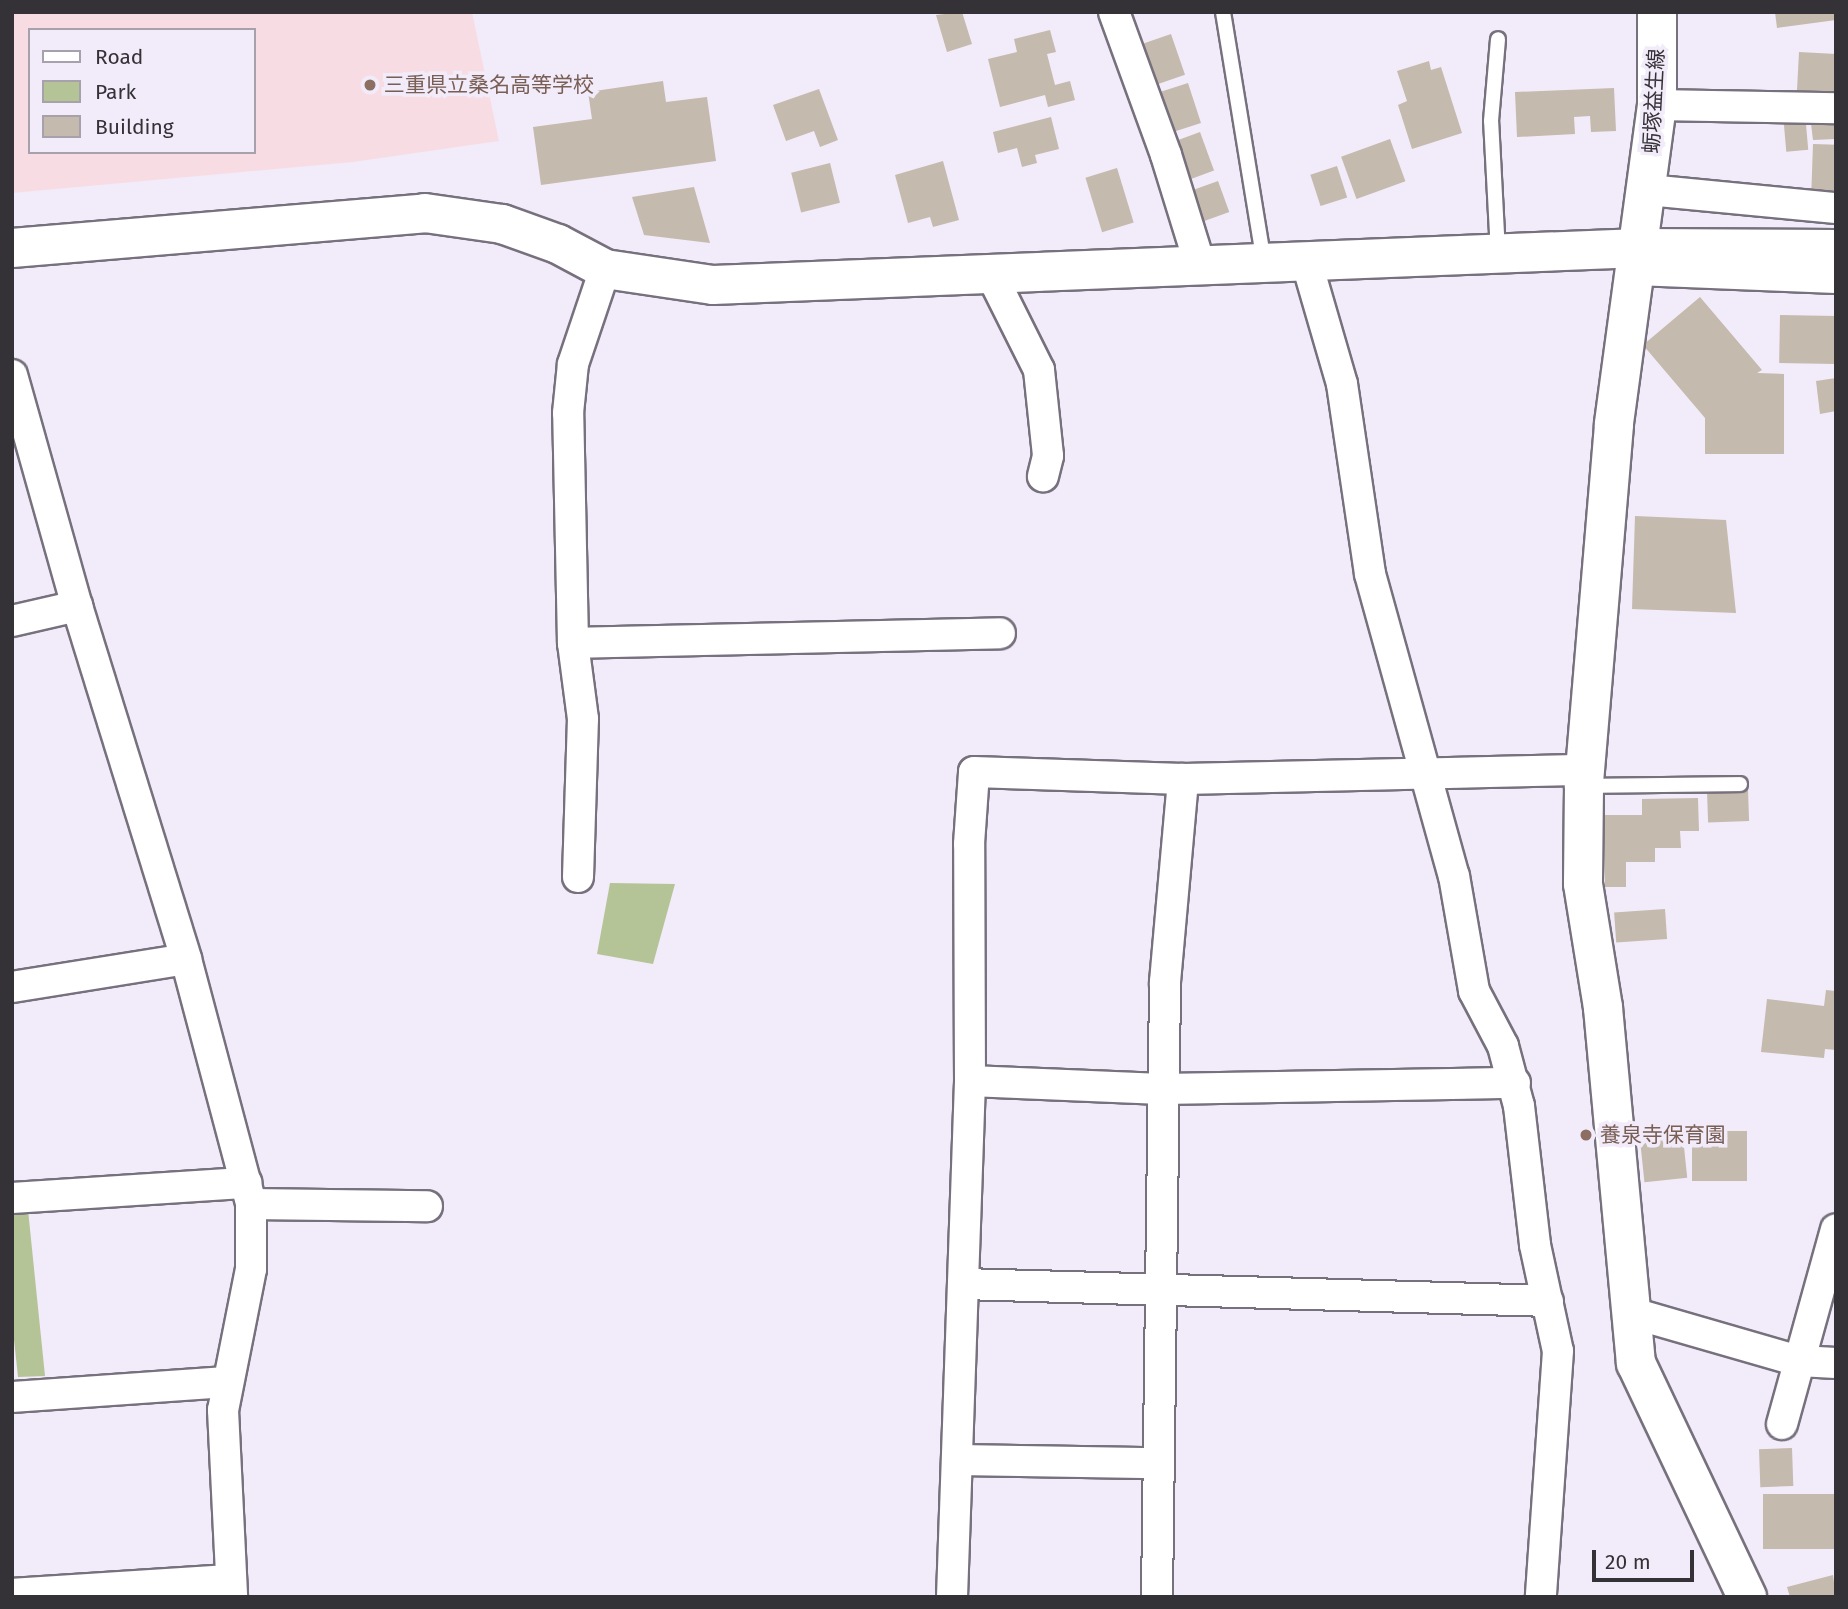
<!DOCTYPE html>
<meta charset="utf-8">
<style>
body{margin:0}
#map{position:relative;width:1848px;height:1609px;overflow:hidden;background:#f2ebf9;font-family:"Fira Sans","Noto Sans JP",sans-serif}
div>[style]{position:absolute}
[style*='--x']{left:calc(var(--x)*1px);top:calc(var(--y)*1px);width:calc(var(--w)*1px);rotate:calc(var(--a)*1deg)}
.education>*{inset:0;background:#f7dde3}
.green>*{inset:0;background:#b4c497}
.building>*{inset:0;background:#c4baad;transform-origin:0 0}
.roads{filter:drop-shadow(2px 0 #77707d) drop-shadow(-2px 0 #77707d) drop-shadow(0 2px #77707d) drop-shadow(0 -2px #77707d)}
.lane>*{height:14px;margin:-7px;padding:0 7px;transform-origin:7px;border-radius:7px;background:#fff}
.street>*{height:30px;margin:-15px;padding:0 15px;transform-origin:15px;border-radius:15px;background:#fff}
.secondary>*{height:38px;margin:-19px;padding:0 19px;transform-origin:19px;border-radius:19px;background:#fff}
.dots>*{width:19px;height:19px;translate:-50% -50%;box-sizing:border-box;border:4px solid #f2ebf9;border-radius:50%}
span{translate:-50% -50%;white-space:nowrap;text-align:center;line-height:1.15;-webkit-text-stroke:7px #f2ebf9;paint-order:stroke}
.education-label{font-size:21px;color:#785e54}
.left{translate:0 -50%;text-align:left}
.street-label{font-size:21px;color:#353237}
.frame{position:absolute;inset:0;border:14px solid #353237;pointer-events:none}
.legend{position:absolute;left:28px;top:28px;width:228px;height:126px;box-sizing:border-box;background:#f2ebf9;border:2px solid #a6a1ab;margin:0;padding:9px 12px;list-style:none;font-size:21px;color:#353237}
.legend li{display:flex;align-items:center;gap:14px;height:35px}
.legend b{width:35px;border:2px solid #a6a1ab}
.scale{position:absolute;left:1592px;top:1550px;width:102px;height:32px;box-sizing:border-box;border:4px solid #353237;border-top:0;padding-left:9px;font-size:21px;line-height:24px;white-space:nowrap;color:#353237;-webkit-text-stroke:5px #f2ebf9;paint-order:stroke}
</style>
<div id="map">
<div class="education">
<i style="clip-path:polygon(evenodd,12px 12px,472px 12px,499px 141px,353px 162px,12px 193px,12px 12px,30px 30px,254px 30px,254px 152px,30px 152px,30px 30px)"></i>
</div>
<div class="green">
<i style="clip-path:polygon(610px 883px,675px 884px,653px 964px,597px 954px)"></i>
<i style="clip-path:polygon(27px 1200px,45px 1376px,18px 1377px,12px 1321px,12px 1201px)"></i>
</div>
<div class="building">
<i style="clip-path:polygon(962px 12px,972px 44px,947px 52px,936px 15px)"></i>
<i style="clip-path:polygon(1775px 12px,1836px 12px,1836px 20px,1777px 28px)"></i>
<i style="clip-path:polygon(1050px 30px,1056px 52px,1047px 54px,1055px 85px,1070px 81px,1075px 100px,1048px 107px,1045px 95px,1000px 107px,988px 59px,1017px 52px,1014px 39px)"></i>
<i style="left:1171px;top:34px;width:43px;height:33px;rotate:71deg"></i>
<i style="left:1799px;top:52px;width:37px;height:40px;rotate:3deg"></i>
<i style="clip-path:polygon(1429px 61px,1431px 70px,1441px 67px,1462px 133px,1412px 149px,1398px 105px,1407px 101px,1397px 71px)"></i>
<i style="clip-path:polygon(663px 81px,666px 102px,707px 97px,716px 161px,541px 185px,533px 127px,592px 119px,588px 92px)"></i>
<i style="left:1188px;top:83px;width:42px;height:31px;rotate:72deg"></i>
<i style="clip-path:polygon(1614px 88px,1616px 131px,1591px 132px,1590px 116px,1574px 117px,1575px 134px,1517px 137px,1515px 92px)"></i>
<i style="clip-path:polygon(819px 89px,838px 140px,820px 147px,814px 131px,786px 141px,773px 105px)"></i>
<i style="clip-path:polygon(1836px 112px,1836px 139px,1813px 140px,1810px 115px)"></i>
<i style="left:1805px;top:113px;width:37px;height:22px;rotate:85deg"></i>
<i style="clip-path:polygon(1051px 117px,1059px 149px,1035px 155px,1037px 163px,1022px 167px,1017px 148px,998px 153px,993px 132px)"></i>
<i style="left:1200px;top:132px;width:41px;height:26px;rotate:70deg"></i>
<i style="left:1390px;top:139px;width:45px;height:52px;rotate:70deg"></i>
<i style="left:1813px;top:144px;width:23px;height:46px;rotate:2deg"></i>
<i style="clip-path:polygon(943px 161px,959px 220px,933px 227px,930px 217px,908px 223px,895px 175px)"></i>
<i style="left:830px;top:163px;width:41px;height:40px;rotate:76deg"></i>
<i style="left:1337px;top:166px;width:33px;height:28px;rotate:72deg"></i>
<i style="left:1117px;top:168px;width:57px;height:33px;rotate:73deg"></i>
<i style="left:1218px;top:181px;width:33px;height:28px;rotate:70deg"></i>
<i style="clip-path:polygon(694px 187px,710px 243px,644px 235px,632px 197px)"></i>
<i style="clip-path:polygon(1700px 297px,1762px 370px,1757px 373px,1784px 374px,1784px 454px,1705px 454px,1705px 418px,1643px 345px)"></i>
<i style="left:1780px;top:315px;width:56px;height:48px;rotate:1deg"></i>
<i style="clip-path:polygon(1836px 378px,1836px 411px,1820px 414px,1816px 381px)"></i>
<i style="clip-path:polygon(1635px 516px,1726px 520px,1736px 613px,1632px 609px)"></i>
<i style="left:1748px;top:790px;width:31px;height:41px;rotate:88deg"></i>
<i style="clip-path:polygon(1698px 798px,1699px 831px,1680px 831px,1681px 848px,1655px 848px,1655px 862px,1626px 862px,1626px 887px,1605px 887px,1604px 815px,1642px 815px,1642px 799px)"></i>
<i style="left:1665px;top:909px;width:30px;height:51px;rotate:86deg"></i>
<i style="clip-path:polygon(1826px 990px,1836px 991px,1836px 1050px,1825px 1049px,1824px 1058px,1761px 1052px,1767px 999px,1824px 1006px)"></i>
<i style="left:1682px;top:1128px;width:50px;height:43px;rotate:84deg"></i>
<i style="left:1692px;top:1131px;width:55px;height:50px"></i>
<i style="left:1792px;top:1448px;width:38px;height:33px;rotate:88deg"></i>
<i style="left:1836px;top:1494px;width:55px;height:73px;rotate:90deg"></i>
<i style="clip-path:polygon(1833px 1575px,1836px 1597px,1790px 1597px,1787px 1587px)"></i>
</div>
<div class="roads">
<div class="lane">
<i style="--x:1223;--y:12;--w:253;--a:80.7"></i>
<i style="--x:1498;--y:253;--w:132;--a:-93"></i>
<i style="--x:1491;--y:121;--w:82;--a:-85.1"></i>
<i style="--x:1585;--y:786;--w:155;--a:-0.7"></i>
</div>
<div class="street">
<i style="--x:1114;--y:12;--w:152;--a:70"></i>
<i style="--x:1166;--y:155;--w:118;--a:72.8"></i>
<i style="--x:1657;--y:105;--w:179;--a:1"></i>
<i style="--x:1648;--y:190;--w:189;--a:5.5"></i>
<i style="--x:1306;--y:260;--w:129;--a:73.8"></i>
<i style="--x:1342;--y:384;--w:192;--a:81.6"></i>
<i style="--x:1370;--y:574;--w:313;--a:74.5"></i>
<i style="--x:1454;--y:876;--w:117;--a:80.1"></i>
<i style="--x:1474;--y:991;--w:62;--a:62.2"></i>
<i style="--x:1503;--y:1046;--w:62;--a:75.1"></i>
<i style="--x:1519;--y:1106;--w:140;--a:83.4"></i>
<i style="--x:1535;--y:1245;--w:108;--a:77.8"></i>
<i style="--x:1558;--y:1351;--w:247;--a:94"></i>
<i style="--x:1636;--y:270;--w:200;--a:2.3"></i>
<i style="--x:992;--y:276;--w:105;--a:63.4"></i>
<i style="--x:1039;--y:370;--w:86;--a:84"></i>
<i style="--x:1048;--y:456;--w:21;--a:104"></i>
<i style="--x:12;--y:375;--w:240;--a:74.3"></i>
<i style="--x:77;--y:606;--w:369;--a:72.8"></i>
<i style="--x:186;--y:959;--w:253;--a:75.1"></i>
<i style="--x:251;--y:1204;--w:65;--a:90"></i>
<i style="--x:251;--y:1269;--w:144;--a:101.2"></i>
<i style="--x:223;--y:1410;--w:187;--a:87.2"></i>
<i style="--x:12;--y:621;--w:67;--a:-13"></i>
<i style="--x:573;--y:643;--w:427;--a:-1.3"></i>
<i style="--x:578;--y:877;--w:158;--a:-88.2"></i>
<i style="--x:583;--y:719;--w:77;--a:-97.5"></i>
<i style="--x:573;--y:643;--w:230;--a:-91.2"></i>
<i style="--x:568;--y:413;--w:49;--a:-84.2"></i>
<i style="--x:573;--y:364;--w:100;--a:-71.4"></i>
<i style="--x:12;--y:987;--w:176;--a:-9.1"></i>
<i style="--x:970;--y:1081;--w:192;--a:2.4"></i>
<i style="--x:1162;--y:1089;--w:353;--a:-1"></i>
<i style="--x:12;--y:1198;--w:235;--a:-3.7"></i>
<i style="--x:251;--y:1204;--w:176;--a:0.7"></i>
<i style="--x:963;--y:1284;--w:585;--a:1.66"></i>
<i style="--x:1629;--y:1312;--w:177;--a:16.1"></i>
<i style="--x:1799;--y:1361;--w:37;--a:3"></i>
<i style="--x:12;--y:1397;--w:214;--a:-4"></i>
<i style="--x:1782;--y:1424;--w:202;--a:-74.5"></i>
<i style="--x:958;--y:1460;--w:200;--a:0.9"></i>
<i style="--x:12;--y:1594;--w:218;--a:-3.7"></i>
<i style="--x:952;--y:1597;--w:516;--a:-88"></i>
<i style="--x:970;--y:1081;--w:237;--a:-90.2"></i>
<i style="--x:969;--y:844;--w:72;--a:-86"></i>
<i style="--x:974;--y:772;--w:209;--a:1.9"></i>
<i style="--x:1183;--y:779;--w:404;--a:-1.3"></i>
<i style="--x:1157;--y:1597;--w:615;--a:-89.25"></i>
<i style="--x:1165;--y:982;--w:204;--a:-84.9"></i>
</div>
<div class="secondary">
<i style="--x:1657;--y:12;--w:93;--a:90"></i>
<i style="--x:1657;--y:105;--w:323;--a:97.7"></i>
<i style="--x:1614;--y:425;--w:362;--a:94.8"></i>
<i style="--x:1584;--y:786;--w:98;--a:90.6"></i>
<i style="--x:1583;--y:884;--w:126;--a:80.8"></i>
<i style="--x:1603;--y:1008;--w:357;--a:84.7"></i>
<i style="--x:1636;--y:1363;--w:259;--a:64.6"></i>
<i style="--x:12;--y:248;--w:414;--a:-4.8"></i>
<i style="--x:425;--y:213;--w:78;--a:8.1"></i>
<i style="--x:502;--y:224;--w:59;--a:19.7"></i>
<i style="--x:558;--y:244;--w:53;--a:28"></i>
<i style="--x:605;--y:269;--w:109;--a:8.4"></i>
<i style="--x:713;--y:285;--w:928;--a:-2.29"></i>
<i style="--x:1640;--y:248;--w:196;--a:0.3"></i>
</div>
</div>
<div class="dots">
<i style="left:370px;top:85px;background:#8d6e63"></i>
<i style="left:1586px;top:1135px;background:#8d6e63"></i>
</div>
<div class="education-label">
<span class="left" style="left:384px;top:85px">三重県立桑名高等学校</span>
<span class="left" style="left:1600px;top:1135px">養泉寺保育園</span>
</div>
<div class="street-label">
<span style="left:1654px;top:101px;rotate:-87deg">蛎塚益生線</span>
</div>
<div class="frame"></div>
<ul class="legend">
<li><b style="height:9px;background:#fff"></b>Road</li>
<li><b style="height:19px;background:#b4c497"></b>Park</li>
<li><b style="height:19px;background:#c4baad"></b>Building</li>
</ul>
<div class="scale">20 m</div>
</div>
